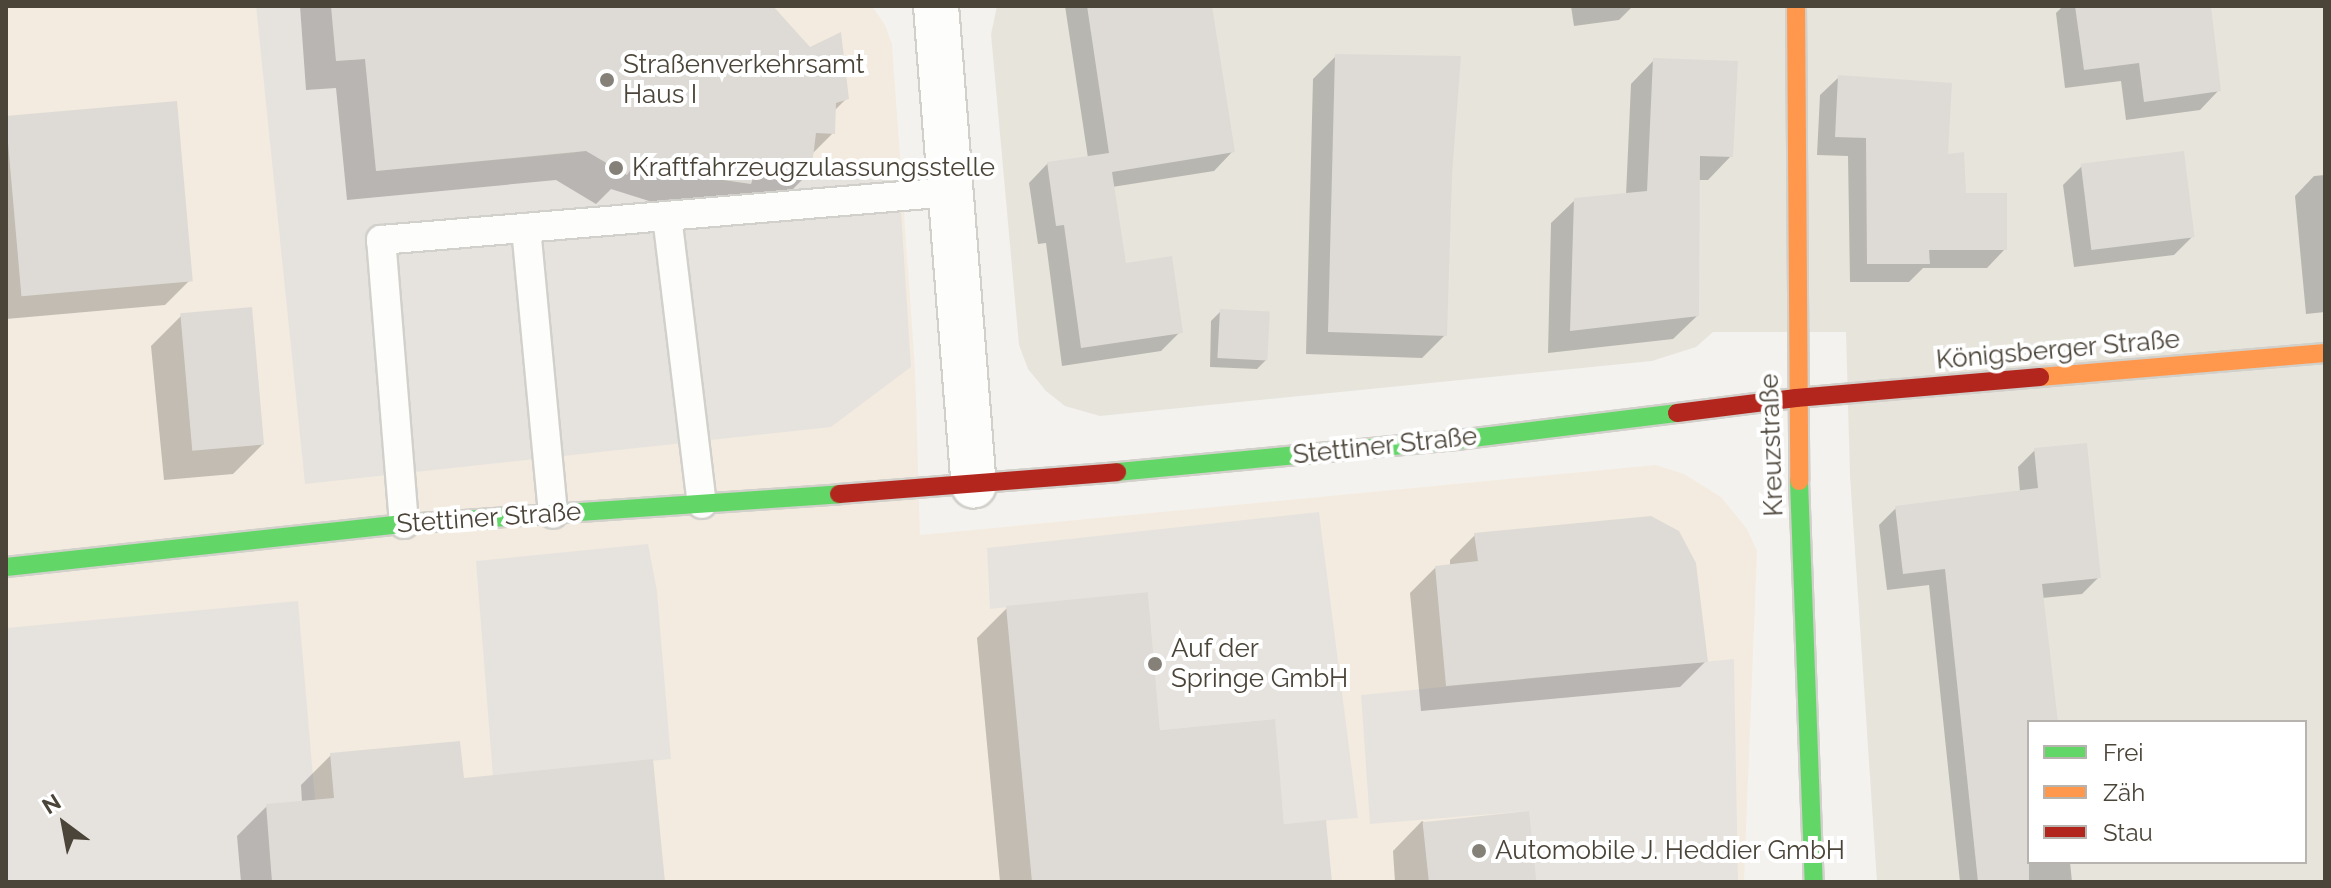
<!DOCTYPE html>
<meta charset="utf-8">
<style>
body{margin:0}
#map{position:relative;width:2331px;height:888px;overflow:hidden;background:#f4f2ee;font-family:Raleway,sans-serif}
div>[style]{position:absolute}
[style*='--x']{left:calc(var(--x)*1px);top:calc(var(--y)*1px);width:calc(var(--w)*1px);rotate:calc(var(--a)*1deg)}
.residential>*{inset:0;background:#e7e4dc}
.commercial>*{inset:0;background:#f3ebdf}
.parking>*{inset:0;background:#e6e3df}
.shadow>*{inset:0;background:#0003}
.building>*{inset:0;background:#dedbd6;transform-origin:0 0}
.roads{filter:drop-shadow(2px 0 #d2d0cb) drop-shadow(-2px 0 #d2d0cb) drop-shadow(0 2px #d2d0cb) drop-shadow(0 -2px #d2d0cb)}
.lane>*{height:28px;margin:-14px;padding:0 14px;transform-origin:14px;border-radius:14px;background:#fdfdfc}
.street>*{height:44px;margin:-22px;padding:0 22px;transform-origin:22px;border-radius:22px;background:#fdfdfc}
.fast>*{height:18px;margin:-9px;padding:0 9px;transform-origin:9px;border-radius:9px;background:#63d668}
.slow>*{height:18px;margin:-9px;padding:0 9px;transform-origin:9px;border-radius:9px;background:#ff974d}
.jam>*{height:18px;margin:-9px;padding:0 9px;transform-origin:9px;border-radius:9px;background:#b3261e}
.dots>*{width:22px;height:22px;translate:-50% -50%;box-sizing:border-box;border:4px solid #fff;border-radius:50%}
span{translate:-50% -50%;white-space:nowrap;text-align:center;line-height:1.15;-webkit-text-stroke:8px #fff;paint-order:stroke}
.poi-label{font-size:26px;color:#4b4439}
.left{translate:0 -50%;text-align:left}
.street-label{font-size:26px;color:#4b4439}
.frame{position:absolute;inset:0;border:8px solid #4b4439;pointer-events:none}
.legend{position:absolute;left:2027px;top:720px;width:280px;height:144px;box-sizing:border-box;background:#fff;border:2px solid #b7b4b0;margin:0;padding:10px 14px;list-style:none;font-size:24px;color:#4b4439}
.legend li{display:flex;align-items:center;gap:16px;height:40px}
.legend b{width:40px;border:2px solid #b7b4b0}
.north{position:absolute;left:24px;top:784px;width:80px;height:80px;-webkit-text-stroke:6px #fff;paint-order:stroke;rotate:328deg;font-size:22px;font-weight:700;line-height:32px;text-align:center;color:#4b4439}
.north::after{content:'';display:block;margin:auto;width:28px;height:36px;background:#4b4439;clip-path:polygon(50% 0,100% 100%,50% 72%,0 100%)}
</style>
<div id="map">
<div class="residential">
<i style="clip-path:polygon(evenodd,997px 6px,2325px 6px,2325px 882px,1877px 882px,1850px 476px,1846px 332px,1713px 332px,1696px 347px,1652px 361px,1100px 416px,1065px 406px,1046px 391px,1028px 369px,1019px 345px,991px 34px,997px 6px,2029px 722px,2305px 722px,2305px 862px,2029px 862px,2029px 722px)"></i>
</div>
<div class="commercial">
<i style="clip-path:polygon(6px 6px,872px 6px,885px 25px,892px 44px,915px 368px,920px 535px,1656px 465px,1684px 474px,1721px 497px,1747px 529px,1757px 551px,1744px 882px,6px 882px)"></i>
</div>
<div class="parking">
<i style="clip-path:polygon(256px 6px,331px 6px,336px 61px,365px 59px,376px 171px,574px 153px,598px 146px,605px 162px,627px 174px,638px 159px,696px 176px,751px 184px,758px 164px,811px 174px,898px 164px,911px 367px,831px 427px,305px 484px)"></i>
<i style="clip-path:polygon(1319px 512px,1358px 818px,1284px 824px,1274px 719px,1160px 730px,1148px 592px,990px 609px,987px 548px)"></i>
<i style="clip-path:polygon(648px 544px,657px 591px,671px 759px,493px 777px,476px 561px)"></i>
<i style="clip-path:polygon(298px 601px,315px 800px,272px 882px,6px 882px,6px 628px)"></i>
<i style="clip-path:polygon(1734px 659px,1738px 882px,1536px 882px,1528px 811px,1370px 824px,1361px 695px)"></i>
</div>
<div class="shadow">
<i style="clip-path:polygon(300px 6px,770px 6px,847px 98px,833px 112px,833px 133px,812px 154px,809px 173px,780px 202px,737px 195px,719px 213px,665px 206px,611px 189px,596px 204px,556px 180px,347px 200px,336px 88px,306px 90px)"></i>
<i style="clip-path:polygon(1065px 6px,1210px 6px,1233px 151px,1214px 171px,1112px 187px,1124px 265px,1180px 332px,1161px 351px,1062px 366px,1046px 243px,1038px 244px,1029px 183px,1048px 163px,1088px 158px)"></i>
<i style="clip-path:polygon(1571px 6px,1633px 6px,1619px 20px,1574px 26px)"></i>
<i style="clip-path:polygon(2063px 6px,2209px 6px,2219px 90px,2200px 110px,2126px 120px,2121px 81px,2065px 88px,2056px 13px)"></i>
<i style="clip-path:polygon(1336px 56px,1450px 175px,1445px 335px,1422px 358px,1306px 354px,1313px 79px)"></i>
<i style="clip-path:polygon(1654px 60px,1731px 156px,1708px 180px,1698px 180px,1697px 316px,1673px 339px,1548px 353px,1551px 223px,1575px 200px,1626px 195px,1631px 84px)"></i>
<i style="clip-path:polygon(1839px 77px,1946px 157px,1964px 195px,2005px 249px,1987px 268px,1923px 268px,1909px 282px,1850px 282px,1848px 156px,1817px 155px,1820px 95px)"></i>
<i style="clip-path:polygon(6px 118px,190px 280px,165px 305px,6px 319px)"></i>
<i style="clip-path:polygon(2082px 166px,2193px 236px,2174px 255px,2074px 267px,2063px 185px)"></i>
<i style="clip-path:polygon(2325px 175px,2325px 312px,2306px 314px,2295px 196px,2314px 176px)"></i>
<i style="clip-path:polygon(1221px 311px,1267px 359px,1257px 369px,1210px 367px,1211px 321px)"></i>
<i style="clip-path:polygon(181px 316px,263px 444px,233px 474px,164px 480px,151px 346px)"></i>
<i style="clip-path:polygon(2035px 450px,2099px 577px,2082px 594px,2042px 598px,2056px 721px,2070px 722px,2029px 722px,2029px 862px,2070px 862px,2072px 882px,1960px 882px,1929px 585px,1887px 590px,1879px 525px,1896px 508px,2020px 492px,2018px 467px)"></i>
<i style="clip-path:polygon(1475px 535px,1706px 661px,1680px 687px,1421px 711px,1410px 593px,1436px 567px,1450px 566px,1450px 560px)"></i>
<i style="clip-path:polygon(1007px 608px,1159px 732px,1283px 827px,1330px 882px,1000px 882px,977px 638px)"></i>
<i style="clip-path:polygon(331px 755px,462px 780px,663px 882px,241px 882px,237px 836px,267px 806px,302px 803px,301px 785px)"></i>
<i style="clip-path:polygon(1422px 821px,1534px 882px,1395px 882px,1393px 851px)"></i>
</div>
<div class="building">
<i style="clip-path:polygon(331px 6px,773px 6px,810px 47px,841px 32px,849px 99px,836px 103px,835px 134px,816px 133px,811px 174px,758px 164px,751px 184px,696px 176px,638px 159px,627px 175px,586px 151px,376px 171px,365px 59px,336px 61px)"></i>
<i style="clip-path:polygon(1087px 6px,1212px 6px,1235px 152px,1112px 172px,1126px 263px,1172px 256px,1183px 333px,1081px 348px,1064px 225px,1056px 226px,1047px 162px,1109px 153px)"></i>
<i style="clip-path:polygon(2075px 6px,2211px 6px,2221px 91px,2144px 102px,2139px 63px,2084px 70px)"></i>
<i style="clip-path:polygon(1335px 54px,1461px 56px,1452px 175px,1447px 336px,1328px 332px)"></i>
<i style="clip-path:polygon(1653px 58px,1738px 61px,1733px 157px,1700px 156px,1699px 316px,1570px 331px,1574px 198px,1647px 191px)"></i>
<i style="clip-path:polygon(1838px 75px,1952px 83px,1948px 154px,1964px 152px,1966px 193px,2007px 193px,2007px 250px,1929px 250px,1930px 264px,1867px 264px,1866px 138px,1835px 137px)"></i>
<i style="left:177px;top:101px;width:181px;height:172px;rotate:85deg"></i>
<i style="left:2184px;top:151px;width:87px;height:104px;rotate:83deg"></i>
<i style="left:252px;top:307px;width:138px;height:72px;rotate:85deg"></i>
<i style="left:1220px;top:309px;width:50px;height:49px;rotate:3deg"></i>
<i style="clip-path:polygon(2087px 443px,2101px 578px,2042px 584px,2058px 722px,2029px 722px,2029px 882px,1978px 882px,1945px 569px,1903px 574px,1895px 506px,2038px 488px,2034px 448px)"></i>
<i style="clip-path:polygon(1651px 516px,1679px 531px,1696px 563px,1708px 662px,1446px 686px,1435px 566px,1478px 561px,1474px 533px)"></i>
<i style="clip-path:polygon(1148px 592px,1160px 730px,1275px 719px,1284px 824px,1326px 820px,1332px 882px,1032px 882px,1006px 606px)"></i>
<i style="clip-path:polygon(460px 741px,464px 778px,653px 759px,665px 882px,272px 882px,266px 804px,334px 798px,330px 753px)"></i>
<i style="left:1529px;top:811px;width:71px;height:107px;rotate:84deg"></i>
</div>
<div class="roads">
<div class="lane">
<i style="--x:667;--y:216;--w:290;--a:83.1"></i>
<i style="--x:526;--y:228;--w:287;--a:84.6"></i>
<i style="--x:404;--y:524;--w:285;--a:-94.6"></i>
<i style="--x:381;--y:240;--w:571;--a:-4.82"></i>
</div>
<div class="street">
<i style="--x:936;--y:6;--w:481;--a:85.5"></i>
</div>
<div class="fast">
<i style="--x:1117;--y:472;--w:342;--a:-5.4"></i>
<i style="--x:1457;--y:440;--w:222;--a:-7"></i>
<i style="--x:1799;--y:481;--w:401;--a:87.9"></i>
<i style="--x:6;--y:567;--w:400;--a:-6.2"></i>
<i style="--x:404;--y:524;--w:436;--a:-3.9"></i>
</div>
<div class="slow">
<i style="--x:1796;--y:6;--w:475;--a:89.6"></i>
<i style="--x:2040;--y:377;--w:286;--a:-4.8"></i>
</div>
<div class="jam">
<i style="--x:1677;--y:413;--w:120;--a:-7.2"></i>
<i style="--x:1796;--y:398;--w:245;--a:-4.9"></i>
<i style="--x:839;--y:494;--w:279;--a:-4.5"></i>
</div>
</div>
<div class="dots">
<i style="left:607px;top:80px;background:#868178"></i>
<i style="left:616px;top:168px;background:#868178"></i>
<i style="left:1155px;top:664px;background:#868178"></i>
<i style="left:1479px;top:851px;background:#868178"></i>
</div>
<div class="poi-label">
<span class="left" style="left:623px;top:80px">Straßenverkehrsamt<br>Haus I</span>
<span class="left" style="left:632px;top:168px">Kraftfahrzeugzulassungsstelle</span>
<span class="left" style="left:1171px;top:664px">Auf der<br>Springe GmbH</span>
<span class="left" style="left:1495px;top:851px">Automobile J. Heddier GmbH</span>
</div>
<div class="street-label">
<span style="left:2058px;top:350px;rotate:-5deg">Königsberger Straße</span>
<span style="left:1772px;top:445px;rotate:-92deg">Kreuzstraße</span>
<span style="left:1385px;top:446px;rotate:-6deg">Stettiner Straße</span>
<span style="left:489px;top:518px;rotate:-4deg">Stettiner Straße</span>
</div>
<div class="frame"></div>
<ul class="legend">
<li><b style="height:10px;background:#63d668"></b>Frei</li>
<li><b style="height:10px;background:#ff974d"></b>Zäh</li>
<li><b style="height:10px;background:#b3261e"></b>Stau</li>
</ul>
<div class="north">N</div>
</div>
